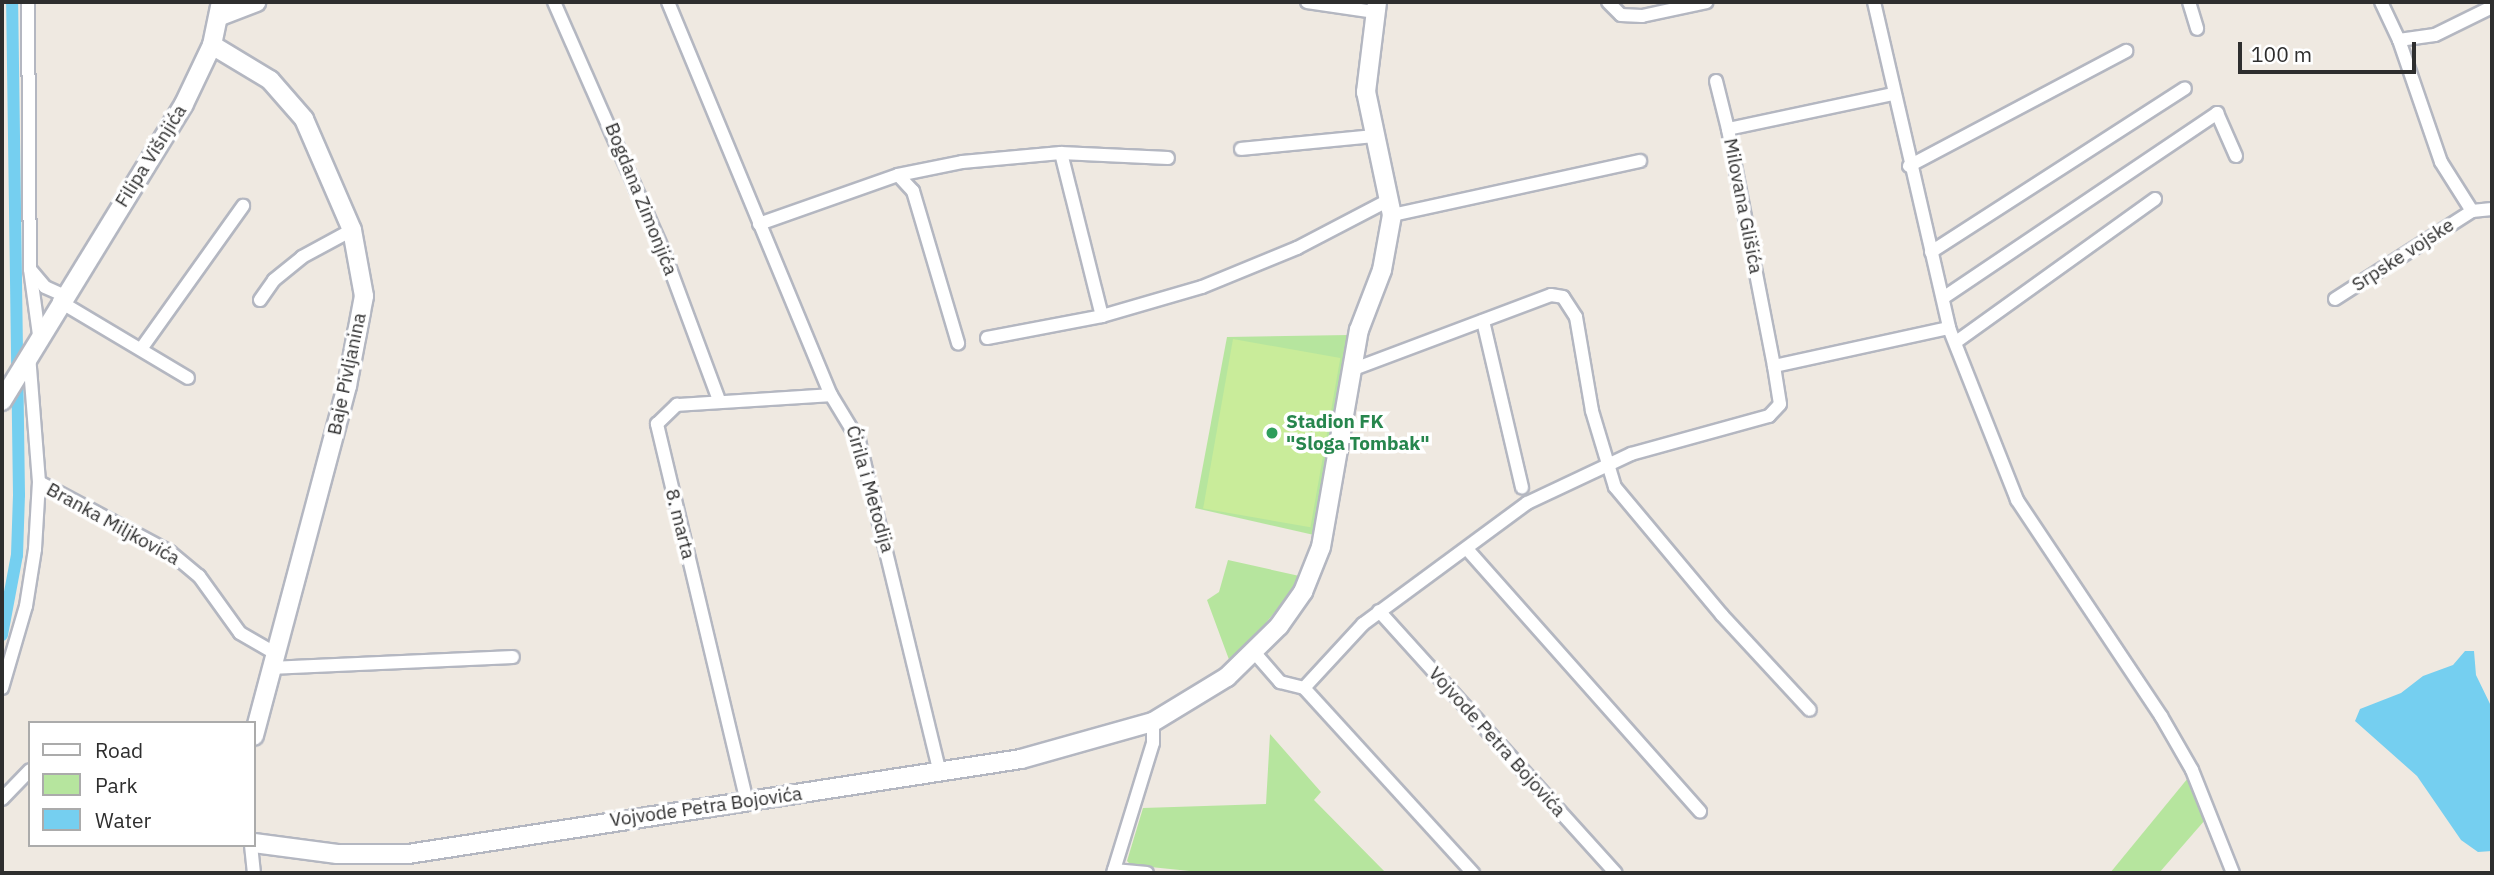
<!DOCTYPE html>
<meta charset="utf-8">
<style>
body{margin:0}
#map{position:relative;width:2494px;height:875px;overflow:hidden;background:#efe9e1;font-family:"IBM Plex Sans",sans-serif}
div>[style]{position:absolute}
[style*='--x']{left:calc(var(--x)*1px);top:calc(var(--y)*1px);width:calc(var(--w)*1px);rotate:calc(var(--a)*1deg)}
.green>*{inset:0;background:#b6e59e}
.pitch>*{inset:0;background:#c9ec9a;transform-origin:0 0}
.water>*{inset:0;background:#75cff0}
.canal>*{height:12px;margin:-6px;padding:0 6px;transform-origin:6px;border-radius:6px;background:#75cff0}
.roads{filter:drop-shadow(2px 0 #b4b7c1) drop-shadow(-2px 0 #b4b7c1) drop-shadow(0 2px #b4b7c1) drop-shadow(0 -2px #b4b7c1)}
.street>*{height:12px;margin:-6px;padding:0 6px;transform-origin:6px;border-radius:6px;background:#fff}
.secondary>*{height:18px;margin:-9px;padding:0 9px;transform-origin:9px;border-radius:9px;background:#fff}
.dots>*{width:19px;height:19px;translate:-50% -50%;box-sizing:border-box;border:4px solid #fff;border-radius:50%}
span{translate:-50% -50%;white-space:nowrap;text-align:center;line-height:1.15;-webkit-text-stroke:7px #fff;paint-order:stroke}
.street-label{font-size:19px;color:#2e2e2e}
.leisure-label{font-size:19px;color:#27864d;font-weight:700}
.left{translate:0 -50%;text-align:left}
.frame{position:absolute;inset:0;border:4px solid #2e2e2e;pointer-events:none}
.legend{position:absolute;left:28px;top:721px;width:228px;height:126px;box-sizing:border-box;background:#fff;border:2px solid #ababab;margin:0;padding:9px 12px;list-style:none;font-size:21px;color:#2e2e2e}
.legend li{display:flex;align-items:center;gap:14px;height:35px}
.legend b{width:35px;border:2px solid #ababab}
.scale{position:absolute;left:2238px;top:42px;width:178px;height:32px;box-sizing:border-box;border:4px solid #2e2e2e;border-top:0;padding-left:9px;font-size:21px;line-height:24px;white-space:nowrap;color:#2e2e2e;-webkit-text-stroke:5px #fff;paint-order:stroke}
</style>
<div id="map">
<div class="green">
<i style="clip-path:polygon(1349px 335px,1314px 535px,1195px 508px,1227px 337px)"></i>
<i style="clip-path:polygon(1228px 560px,1304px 577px,1231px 665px,1207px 600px,1219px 592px)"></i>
<i style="clip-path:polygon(1270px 734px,1321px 792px,1314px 800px,1386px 873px,1209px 873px,1131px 865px,1127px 861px,1143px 808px,1266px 804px)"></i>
<i style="clip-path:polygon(2188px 778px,2205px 820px,2159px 873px,2110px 873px)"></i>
</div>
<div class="pitch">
<i style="left:1233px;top:339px;width:109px;height:172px;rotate:10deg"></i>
</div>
<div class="water">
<i style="clip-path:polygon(2465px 651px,2474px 651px,2476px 675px,2492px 708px,2492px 851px,2478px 852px,2461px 840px,2417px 776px,2355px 721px,2360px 709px,2401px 693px,2423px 676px,2453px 665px)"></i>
</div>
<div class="canal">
<i style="--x:2;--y:635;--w:81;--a:-79.4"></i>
<i style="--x:17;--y:555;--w:60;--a:-88.1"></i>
<i style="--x:19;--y:495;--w:493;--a:-90.8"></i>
</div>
<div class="roads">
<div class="street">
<i style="--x:28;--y:2;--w:267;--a:89.6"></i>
<i style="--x:554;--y:2;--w:276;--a:66.3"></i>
<i style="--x:665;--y:255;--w:155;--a:69.6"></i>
<i style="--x:668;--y:2;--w:425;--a:67.5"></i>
<i style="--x:831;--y:395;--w:54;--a:58.7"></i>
<i style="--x:859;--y:441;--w:339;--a:76.3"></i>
<i style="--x:1307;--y:2;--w:69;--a:8.4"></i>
<i style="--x:1608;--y:2;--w:18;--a:45"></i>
<i style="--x:1621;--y:15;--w:21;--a:3"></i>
<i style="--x:1642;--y:16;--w:66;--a:-12.2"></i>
<i style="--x:1874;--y:2;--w:335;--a:77"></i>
<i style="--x:1949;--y:328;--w:185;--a:68.4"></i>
<i style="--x:2017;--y:500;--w:260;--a:56.3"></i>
<i style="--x:2161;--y:716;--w:62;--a:60.1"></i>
<i style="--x:2192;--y:770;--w:111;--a:68.3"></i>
<i style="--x:2189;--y:2;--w:28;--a:73"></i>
<i style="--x:2381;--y:2;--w:42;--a:64.7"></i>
<i style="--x:2399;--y:40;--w:36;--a:-8"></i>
<i style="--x:2435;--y:35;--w:64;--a:-26.2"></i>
<i style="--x:2399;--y:40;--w:129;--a:71"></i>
<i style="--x:2441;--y:162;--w:58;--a:57.7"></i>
<i style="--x:1716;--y:81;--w:49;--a:76"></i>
<i style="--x:1241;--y:149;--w:133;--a:-5.6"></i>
<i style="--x:1061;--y:153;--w:168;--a:75.9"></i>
<i style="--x:1909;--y:166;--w:246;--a:-27.9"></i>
<i style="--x:898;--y:175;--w:22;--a:47"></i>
<i style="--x:913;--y:191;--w:159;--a:73.5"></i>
<i style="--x:1392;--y:215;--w:254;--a:-12.3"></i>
<i style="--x:759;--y:224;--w:147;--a:-19.4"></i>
<i style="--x:898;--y:175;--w:65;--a:-11.5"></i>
<i style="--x:962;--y:162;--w:99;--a:-5.2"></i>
<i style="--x:1061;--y:153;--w:107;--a:2.7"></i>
<i style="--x:1931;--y:252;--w:302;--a:-32.8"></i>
<i style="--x:1943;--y:298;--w:331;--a:-34"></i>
<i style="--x:2217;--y:113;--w:47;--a:66.2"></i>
<i style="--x:2335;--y:299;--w:163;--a:-32.7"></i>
<i style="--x:2472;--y:211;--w:20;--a:-6"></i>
<i style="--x:260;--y:300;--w:24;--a:-55"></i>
<i style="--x:274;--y:280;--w:36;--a:-39"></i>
<i style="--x:302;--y:257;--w:57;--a:-28.4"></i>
<i style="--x:59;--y:301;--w:150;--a:30.8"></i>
<i style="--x:1483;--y:321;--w:171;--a:76.8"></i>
<i style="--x:39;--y:335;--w:67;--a:-97.8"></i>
<i style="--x:30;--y:269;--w:23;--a:50"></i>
<i style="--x:45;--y:287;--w:20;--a:24"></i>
<i style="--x:987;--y:338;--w:117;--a:-10.8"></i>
<i style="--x:1102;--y:316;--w:104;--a:-16.2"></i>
<i style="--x:1202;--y:287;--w:103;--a:-22.3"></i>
<i style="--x:1297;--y:248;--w:104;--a:-27.6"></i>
<i style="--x:1956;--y:342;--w:245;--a:-35.7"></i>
<i style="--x:141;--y:349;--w:176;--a:-54.5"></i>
<i style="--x:1774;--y:366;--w:241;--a:-101"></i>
<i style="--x:1728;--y:129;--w:168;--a:-12"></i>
<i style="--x:1354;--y:369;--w:210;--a:-20.6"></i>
<i style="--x:1551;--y:295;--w:12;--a:9"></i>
<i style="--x:1563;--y:297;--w:24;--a:57"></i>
<i style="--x:1576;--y:317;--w:95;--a:80.3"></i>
<i style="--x:1592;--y:411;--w:79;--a:73.2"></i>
<i style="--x:1615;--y:487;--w:167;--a:50.1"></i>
<i style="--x:1722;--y:615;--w:129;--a:47.2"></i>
<i style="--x:39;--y:482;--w:149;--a:28.1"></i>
<i style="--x:170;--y:552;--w:38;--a:40"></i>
<i style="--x:199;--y:576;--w:70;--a:54.3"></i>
<i style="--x:240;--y:633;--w:39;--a:30"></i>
<i style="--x:1467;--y:549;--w:351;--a:48.4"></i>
<i style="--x:1379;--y:611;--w:353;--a:47.9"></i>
<i style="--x:1254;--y:652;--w:40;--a:49"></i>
<i style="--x:1280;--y:682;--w:25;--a:14"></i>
<i style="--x:1304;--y:688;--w:87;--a:-47.3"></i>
<i style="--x:1363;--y:624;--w:204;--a:-36.4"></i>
<i style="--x:1527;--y:503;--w:115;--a:-25.2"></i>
<i style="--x:1631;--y:454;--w:143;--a:-15.4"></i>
<i style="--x:1769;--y:416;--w:16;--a:-47"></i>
<i style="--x:1780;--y:404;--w:38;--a:-99"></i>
<i style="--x:1774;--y:366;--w:179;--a:-12.3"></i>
<i style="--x:270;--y:668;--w:243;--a:-2.6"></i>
<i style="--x:2;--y:688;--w:85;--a:-73.7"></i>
<i style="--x:26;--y:606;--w:58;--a:-81"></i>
<i style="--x:35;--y:549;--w:67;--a:-86.6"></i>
<i style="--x:39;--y:482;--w:128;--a:-94.5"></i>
<i style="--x:1304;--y:688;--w:251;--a:47.6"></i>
<i style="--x:2;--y:799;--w:40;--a:-46"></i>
<i style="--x:747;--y:802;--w:389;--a:-103.4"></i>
<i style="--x:657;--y:424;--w:28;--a:-44"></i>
<i style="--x:677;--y:405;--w:154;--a:-3.7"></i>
<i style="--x:251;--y:845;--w:28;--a:84"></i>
<i style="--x:1114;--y:870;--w:33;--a:5"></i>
<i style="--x:1113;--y:873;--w:136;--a:-72.9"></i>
<i style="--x:1153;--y:743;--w:21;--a:-90"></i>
</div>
<div class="secondary">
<i style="--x:220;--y:16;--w:39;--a:-21"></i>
<i style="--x:212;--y:45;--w:68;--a:31.1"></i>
<i style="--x:270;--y:80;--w:52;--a:48.9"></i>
<i style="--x:304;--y:119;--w:121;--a:66.6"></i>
<i style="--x:352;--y:230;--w:67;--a:79.7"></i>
<i style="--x:364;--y:296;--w:92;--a:100.7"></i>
<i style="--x:347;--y:386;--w:362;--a:104.9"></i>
<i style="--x:2;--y:401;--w:348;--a:-58.5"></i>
<i style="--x:184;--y:104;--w:65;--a:-64.6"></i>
<i style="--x:212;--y:45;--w:44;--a:-78.2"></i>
<i style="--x:254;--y:843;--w:84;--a:7.5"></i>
<i style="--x:337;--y:854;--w:71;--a:0"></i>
<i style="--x:408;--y:854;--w:620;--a:-8.81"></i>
<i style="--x:1021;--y:759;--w:137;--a:-15.7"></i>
<i style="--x:1153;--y:722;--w:87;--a:-31.3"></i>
<i style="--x:1227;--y:677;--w:73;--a:-44.4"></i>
<i style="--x:1279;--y:626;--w:42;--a:-54.8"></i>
<i style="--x:1303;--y:592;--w:48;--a:-68.2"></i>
<i style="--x:1321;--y:547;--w:220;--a:-80.1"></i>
<i style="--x:1359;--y:330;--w:64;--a:-69"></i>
<i style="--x:1382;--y:270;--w:56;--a:-79.7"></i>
<i style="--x:1392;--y:215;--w:126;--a:-101.9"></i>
<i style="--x:1366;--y:92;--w:91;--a:-83"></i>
</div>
</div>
<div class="dots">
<i style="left:1272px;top:433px;background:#2e9e5b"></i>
</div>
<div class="street-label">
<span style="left:151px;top:156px;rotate:-58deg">Filipa Višnjića</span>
<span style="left:641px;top:199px;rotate:68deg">Bogdana Zimonjića</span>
<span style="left:1743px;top:206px;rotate:79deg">Milovana Glišića</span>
<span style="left:2403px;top:255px;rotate:-33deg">Srpske vojske</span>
<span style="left:347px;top:374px;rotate:-78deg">Baje Pivljanina</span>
<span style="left:870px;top:489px;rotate:74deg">Ćirila i Metodija</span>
<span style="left:113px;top:524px;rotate:29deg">Branka Miljkovića</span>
<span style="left:680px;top:524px;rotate:76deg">8. marta</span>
<span style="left:1497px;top:742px;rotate:48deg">Vojvode Petra Bojovića</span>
<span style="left:706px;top:807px;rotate:-8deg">Vojvode Petra Bojovića</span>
</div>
<div class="leisure-label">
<span class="left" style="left:1286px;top:433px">Stadion FK<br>"Sloga Tombak"</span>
</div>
<div class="frame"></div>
<ul class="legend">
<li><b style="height:9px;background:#fff"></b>Road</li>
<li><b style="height:19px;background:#b6e59e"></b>Park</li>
<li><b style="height:19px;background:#75cff0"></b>Water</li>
</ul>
<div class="scale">100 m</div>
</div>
